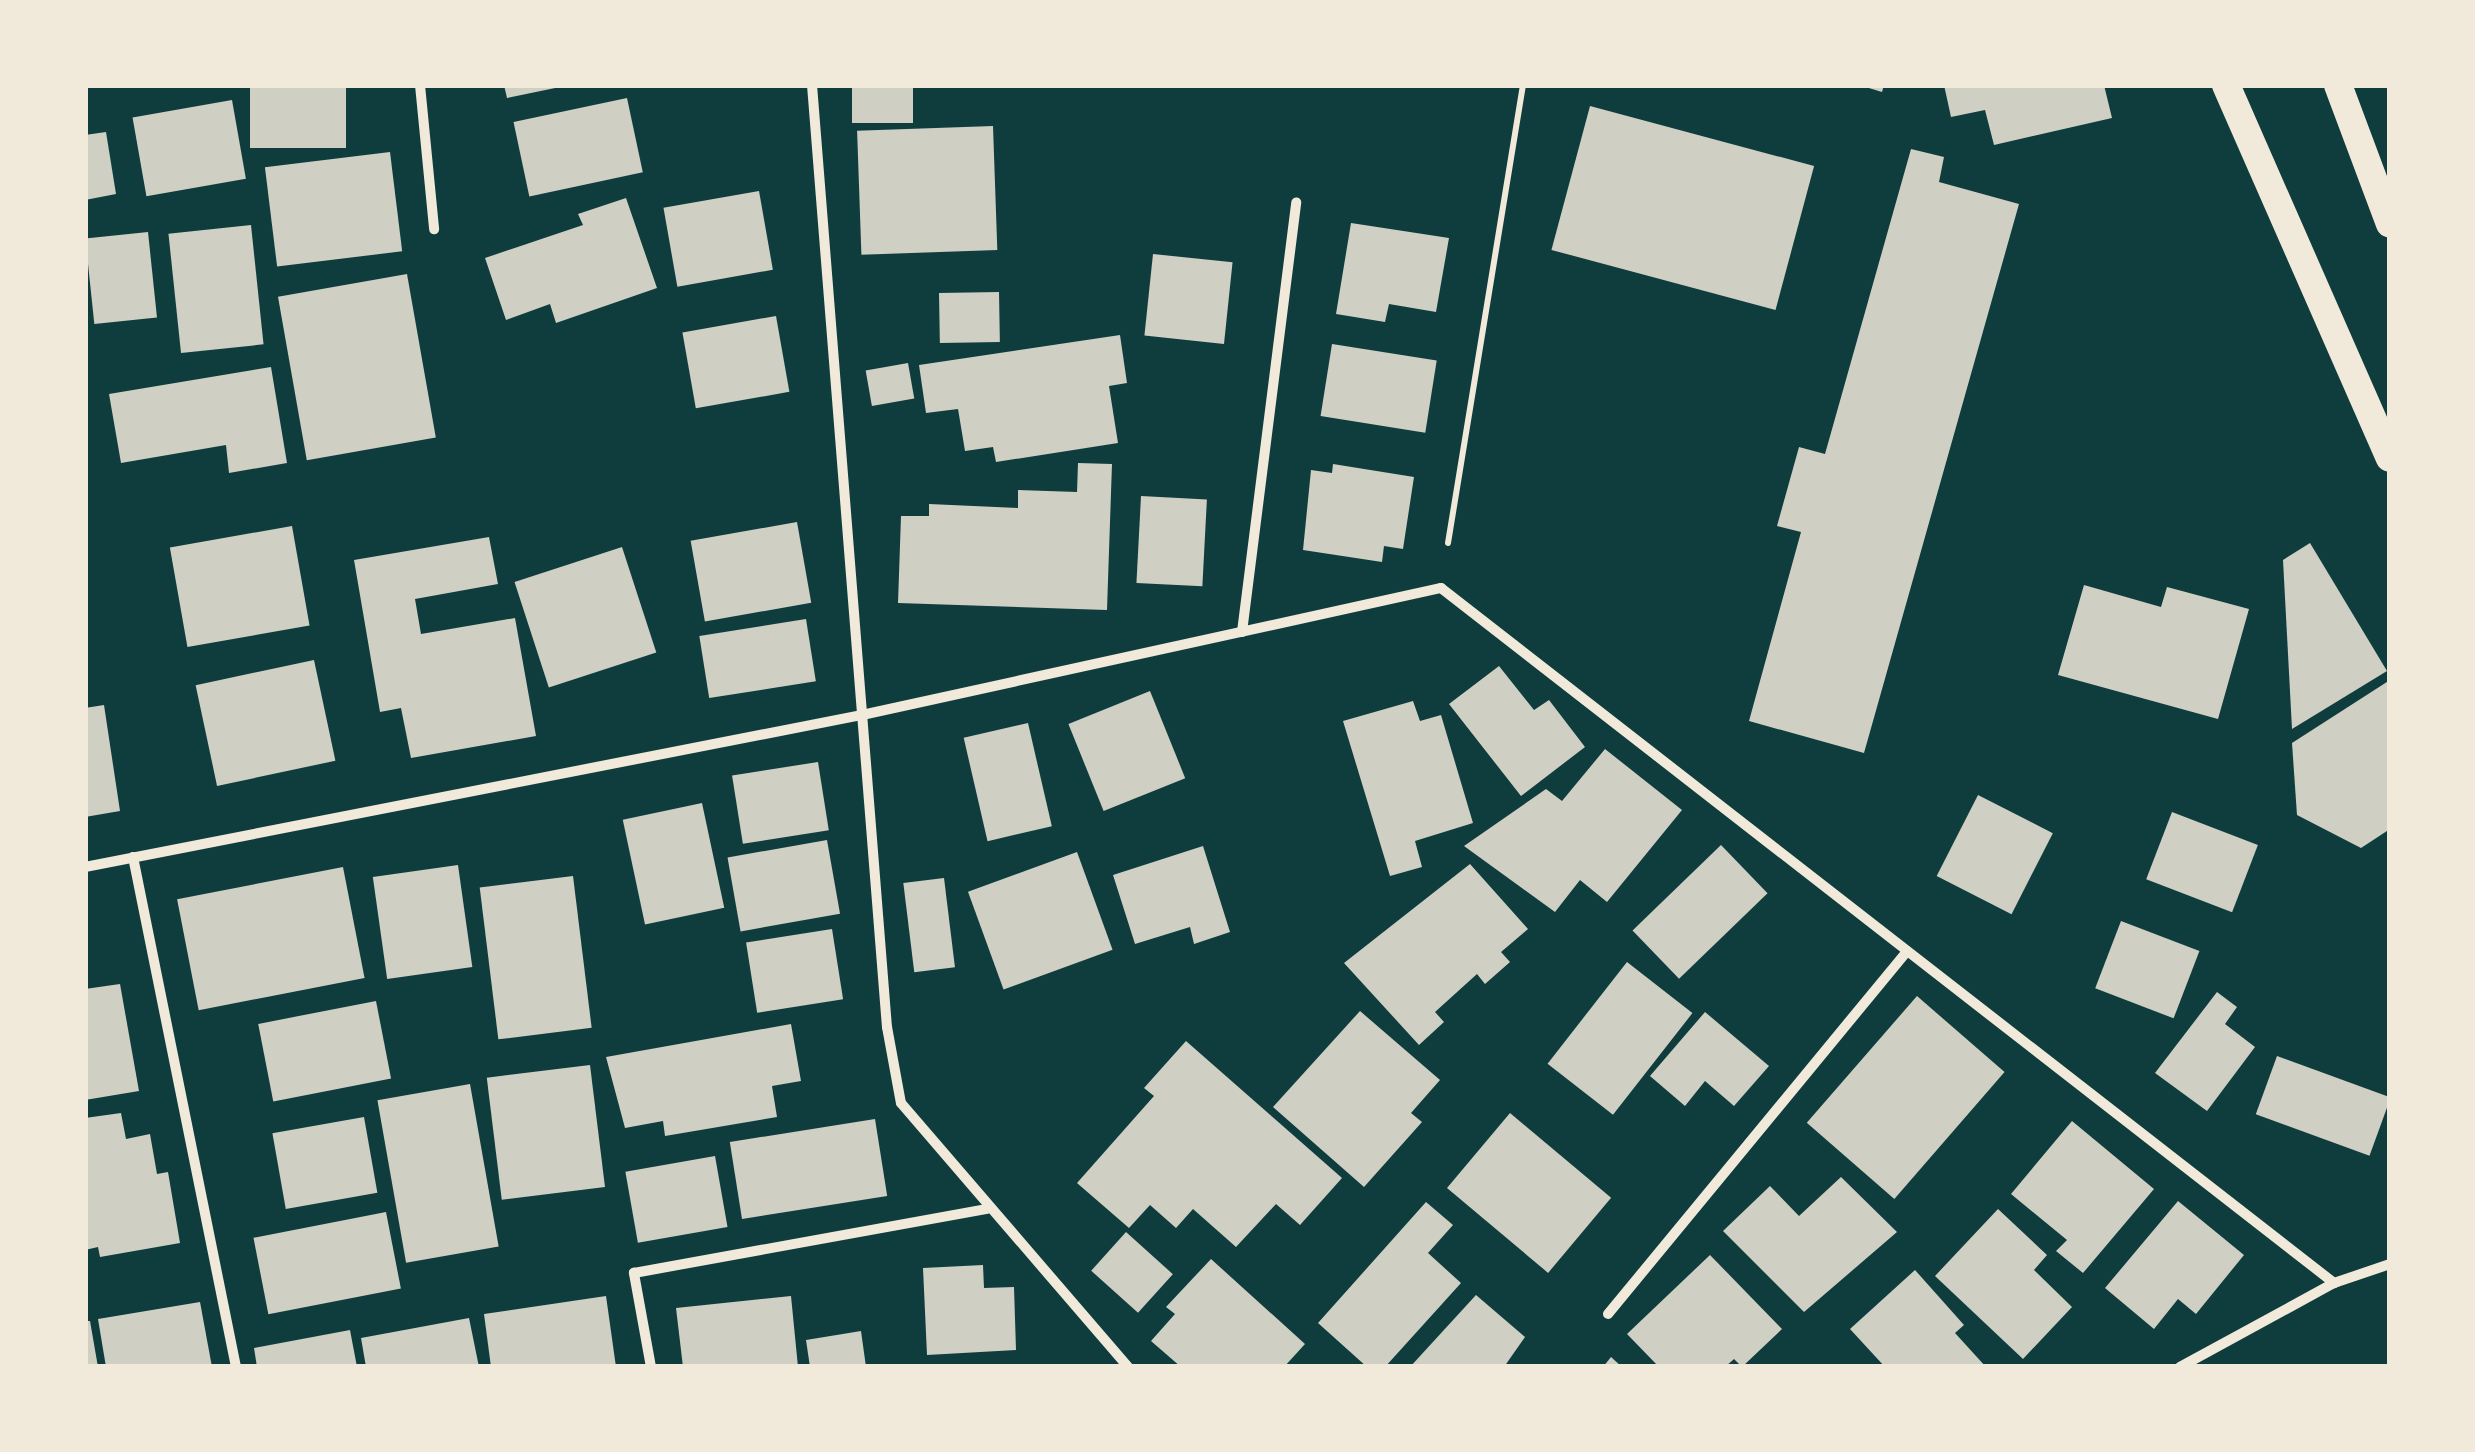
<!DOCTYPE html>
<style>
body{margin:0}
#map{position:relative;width:2475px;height:1452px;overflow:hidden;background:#0f3d3e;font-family:"Titillium Web",sans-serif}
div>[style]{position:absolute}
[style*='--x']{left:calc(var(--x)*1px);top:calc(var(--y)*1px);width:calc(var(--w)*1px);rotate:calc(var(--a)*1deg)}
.building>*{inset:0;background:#cfcfc3;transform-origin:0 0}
.path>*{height:6px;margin:-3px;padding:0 3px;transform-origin:3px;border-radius:3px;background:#f1e9da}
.minor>*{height:10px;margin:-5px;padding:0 5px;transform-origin:5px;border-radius:5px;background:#f1e9da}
.trunk>*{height:28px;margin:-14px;padding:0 14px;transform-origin:14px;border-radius:14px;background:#f1e9da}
span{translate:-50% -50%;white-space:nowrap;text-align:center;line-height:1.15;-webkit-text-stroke:8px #f1e9da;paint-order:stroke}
.frame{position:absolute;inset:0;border:88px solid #f1e9da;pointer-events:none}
</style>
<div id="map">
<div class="building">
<i style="left:250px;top:85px;width:96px;height:63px"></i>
<i style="clip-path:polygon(504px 85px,560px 85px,560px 87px,507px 98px)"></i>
<i style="left:852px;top:85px;width:61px;height:38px"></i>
<i style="clip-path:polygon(1859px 85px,1884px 85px,1882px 92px)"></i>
<i style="clip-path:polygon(1944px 85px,2104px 85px,2112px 118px,1994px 145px,1985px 110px,1951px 117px)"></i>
<i style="left:627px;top:98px;width:76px;height:116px;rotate:78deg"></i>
<i style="left:232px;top:100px;width:80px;height:101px;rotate:80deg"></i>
<i style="left:1590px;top:106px;width:232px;height:149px;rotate:15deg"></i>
<i style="left:993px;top:126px;width:124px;height:136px;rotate:88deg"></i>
<i style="clip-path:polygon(106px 132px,116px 194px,85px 200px,85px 135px)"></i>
<i style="clip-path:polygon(1911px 149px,1944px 157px,1939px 182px,2019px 204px,1864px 753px,1749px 721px,1801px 532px,1777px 526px,1799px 447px,1825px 454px)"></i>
<i style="left:390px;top:152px;width:100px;height:126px;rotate:83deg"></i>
<i style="left:759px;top:191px;width:80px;height:97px;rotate:80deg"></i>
<i style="clip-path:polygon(626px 198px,657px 288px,556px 323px,550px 304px,506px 320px,485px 258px,583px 225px,578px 214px)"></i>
<i style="clip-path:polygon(1351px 223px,1449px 238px,1436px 312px,1389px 304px,1385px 322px,1336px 314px)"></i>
<i style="left:251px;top:225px;width:120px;height:83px;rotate:84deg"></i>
<i style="left:148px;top:232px;width:86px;height:63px;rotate:84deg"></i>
<i style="left:1153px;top:254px;width:80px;height:82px;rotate:6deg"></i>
<i style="left:407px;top:274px;width:166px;height:131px;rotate:80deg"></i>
<i style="left:999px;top:292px;width:50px;height:60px;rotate:89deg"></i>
<i style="left:776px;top:316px;width:77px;height:95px;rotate:80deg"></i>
<i style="clip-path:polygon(1120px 335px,1127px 383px,1109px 386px,1118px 443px,996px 462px,993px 447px,965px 451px,958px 409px,926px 413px,919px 365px)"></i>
<i style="left:1332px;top:344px;width:106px;height:73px;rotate:9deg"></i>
<i style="left:908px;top:363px;width:36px;height:43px;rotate:80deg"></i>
<i style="clip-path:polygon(271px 367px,287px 463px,229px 473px,226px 445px,121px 463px,109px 394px)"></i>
<i style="clip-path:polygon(1078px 463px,1112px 464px,1107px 610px,898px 603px,901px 516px,929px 516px,929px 504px,1018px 508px,1018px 490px,1077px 492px)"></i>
<i style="clip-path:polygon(1333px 464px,1414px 477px,1403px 549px,1384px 546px,1382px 562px,1303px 550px,1311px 470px,1332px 473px)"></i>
<i style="left:1141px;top:496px;width:66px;height:87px;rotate:3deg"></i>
<i style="left:797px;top:522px;width:82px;height:108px;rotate:80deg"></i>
<i style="left:292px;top:526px;width:101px;height:124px;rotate:80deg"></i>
<i style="clip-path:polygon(489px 537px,498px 584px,415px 599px,421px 634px,515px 618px,536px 736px,411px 758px,401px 708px,380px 712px,354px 560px)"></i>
<i style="clip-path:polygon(2310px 543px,2387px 671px,2292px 729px,2283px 560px)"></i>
<i style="left:622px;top:547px;width:111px;height:113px;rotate:72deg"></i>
<i style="clip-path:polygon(2084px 585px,2161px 607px,2167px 587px,2249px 609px,2218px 719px,2058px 675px)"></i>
<i style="left:806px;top:619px;width:63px;height:108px;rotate:81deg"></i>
<i style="left:314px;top:660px;width:103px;height:121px;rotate:78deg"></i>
<i style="clip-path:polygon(1499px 666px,1534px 710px,1549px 700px,1585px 747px,1521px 796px,1449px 704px)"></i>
<i style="clip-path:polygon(2390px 680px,2390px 829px,2361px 848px,2297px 815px,2292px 743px)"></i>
<i style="left:1150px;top:691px;width:94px;height:88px;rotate:68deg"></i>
<i style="clip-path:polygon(1413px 701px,1420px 721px,1441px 715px,1473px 823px,1415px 841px,1422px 867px,1390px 876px,1343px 721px)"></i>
<i style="clip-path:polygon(104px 705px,120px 811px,85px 817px,85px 708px)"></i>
<i style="left:1028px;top:723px;width:106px;height:66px;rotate:77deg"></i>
<i style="clip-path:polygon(1605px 749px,1682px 810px,1607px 902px,1580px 880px,1555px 912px,1464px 846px,1546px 789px,1562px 801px)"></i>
<i style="left:818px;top:762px;width:69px;height:87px;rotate:81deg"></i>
<i style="left:1978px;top:795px;width:84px;height:91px;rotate:27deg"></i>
<i style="left:702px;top:803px;width:107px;height:81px;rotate:78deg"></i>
<i style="left:2172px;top:812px;width:92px;height:72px;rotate:21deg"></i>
<i style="left:827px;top:840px;width:75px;height:101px;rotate:80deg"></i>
<i style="left:1721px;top:845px;width:67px;height:123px;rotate:46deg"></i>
<i style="clip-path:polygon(1203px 846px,1230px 932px,1194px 944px,1190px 927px,1135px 944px,1113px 875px)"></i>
<i style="left:1077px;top:852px;width:104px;height:116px;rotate:70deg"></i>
<i style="clip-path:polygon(1470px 864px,1528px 929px,1501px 952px,1510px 962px,1485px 984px,1477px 974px,1435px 1012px,1444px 1022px,1419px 1045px,1344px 963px)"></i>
<i style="left:458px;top:865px;width:103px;height:86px;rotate:82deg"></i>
<i style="left:343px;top:867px;width:113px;height:169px;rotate:79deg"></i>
<i style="left:573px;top:876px;width:153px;height:94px;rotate:83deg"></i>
<i style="left:944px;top:878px;width:90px;height:41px;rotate:83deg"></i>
<i style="left:2121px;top:921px;width:84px;height:72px;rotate:21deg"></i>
<i style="left:832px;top:929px;width:71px;height:87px;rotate:81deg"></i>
<i style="left:1627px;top:962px;width:83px;height:129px;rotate:38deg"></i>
<i style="clip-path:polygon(120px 984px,139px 1091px,85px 1100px,85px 989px)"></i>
<i style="clip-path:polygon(2217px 992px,2237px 1007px,2225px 1024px,2255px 1047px,2207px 1111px,2155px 1073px)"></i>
<i style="left:1917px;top:996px;width:116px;height:168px;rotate:41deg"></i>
<i style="left:376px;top:1001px;width:79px;height:120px;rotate:79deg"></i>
<i style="clip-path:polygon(1360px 1011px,1440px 1080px,1411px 1113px,1422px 1122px,1364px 1187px,1273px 1107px)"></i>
<i style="clip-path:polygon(1705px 1012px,1769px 1066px,1734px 1106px,1705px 1081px,1685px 1106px,1650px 1076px)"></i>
<i style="clip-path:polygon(791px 1024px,801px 1081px,772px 1086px,777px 1117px,665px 1136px,663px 1121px,625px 1128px,606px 1057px)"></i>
<i style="clip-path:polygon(1186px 1041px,1342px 1178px,1300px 1225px,1276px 1204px,1236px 1247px,1193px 1209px,1176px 1228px,1150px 1205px,1129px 1228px,1077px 1183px,1154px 1096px,1144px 1088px)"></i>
<i style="left:2277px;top:1056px;width:121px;height:62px;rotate:20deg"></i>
<i style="left:590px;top:1065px;width:123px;height:104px;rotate:83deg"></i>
<i style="left:470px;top:1084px;width:165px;height:94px;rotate:80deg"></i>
<i style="clip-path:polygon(121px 1113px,126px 1139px,150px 1134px,157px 1174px,168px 1172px,180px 1243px,100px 1257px,98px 1247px,85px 1250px,85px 1118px)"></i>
<i style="left:1510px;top:1113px;width:132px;height:98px;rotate:40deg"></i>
<i style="left:364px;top:1117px;width:77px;height:93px;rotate:80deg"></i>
<i style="left:875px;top:1119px;width:78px;height:147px;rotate:81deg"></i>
<i style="clip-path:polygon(2072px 1121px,2154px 1189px,2083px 1273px,2056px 1251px,2067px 1240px,2011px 1194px)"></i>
<i style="left:715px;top:1156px;width:72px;height:91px;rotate:80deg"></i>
<i style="clip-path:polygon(1841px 1177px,1897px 1232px,1804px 1312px,1723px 1231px,1770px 1186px,1799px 1216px)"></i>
<i style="clip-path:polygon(2178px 1201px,2244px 1255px,2196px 1314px,2178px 1299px,2154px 1329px,2105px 1288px)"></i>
<i style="clip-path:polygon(1426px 1202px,1453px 1225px,1428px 1253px,1461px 1283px,1385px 1367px,1367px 1367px,1318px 1323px)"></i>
<i style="clip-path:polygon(1998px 1209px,2047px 1255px,2034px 1270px,2072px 1307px,2023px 1359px,1935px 1276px)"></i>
<i style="left:386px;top:1212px;width:78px;height:135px;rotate:79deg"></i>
<i style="left:1126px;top:1232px;width:63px;height:52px;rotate:42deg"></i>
<i style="clip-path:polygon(1710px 1255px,1782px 1329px,1742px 1367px,1734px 1359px,1725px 1367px,1659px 1367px,1627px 1334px)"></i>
<i style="clip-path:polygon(1211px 1259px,1305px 1344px,1284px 1367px,1181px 1367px,1151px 1341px,1175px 1314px,1166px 1307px)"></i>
<i style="clip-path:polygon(983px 1265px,984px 1288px,1014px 1287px,1016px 1350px,927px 1355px,923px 1268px)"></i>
<i style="clip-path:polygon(1915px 1270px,1964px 1325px,1955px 1333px,1986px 1367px,1885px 1367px,1850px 1329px)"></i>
<i style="clip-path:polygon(1476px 1295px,1525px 1337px,1504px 1367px,1410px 1367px)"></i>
<i style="clip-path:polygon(606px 1296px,616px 1367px,491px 1367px,484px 1314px)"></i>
<i style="clip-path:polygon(791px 1296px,798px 1367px,683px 1367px,676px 1308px)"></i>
<i style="clip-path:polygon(200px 1302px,212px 1367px,106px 1367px,98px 1319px)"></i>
<i style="clip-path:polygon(469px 1318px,479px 1367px,366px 1367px,361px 1338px)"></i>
<i style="clip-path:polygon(85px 1321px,90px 1321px,98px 1367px,85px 1367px)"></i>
<i style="clip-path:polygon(350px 1330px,357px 1367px,257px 1367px,254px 1348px)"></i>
<i style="clip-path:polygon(861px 1331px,866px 1367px,810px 1367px,806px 1340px)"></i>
<i style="clip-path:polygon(1611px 1357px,1622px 1367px,1603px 1367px)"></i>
</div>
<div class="path">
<i style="--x:1448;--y:543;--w:464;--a:-80.7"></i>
</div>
<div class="minor">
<i style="--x:420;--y:85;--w:145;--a:84.4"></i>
<i style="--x:812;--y:85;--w:945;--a:85.45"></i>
<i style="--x:887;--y:1027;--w:77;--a:79.6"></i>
<i style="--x:901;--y:1103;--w:348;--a:49.3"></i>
<i style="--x:1242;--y:632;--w:433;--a:-82.8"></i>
<i style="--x:133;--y:857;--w:520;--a:78.58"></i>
<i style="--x:85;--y:867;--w:792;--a:-11.07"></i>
<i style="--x:862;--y:715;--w:593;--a:-12.37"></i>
<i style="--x:1441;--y:588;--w:1132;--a:37.89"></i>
<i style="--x:1608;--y:1314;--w:470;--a:-50.5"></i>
<i style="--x:651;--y:1367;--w:96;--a:-100.3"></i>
<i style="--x:634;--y:1273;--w:359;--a:-10.3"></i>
<i style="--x:2180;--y:1367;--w:175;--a:-28.6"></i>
<i style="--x:2334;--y:1283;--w:59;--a:-18.7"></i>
</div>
<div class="trunk">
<i style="--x:2226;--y:85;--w:407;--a:66.3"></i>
<i style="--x:2338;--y:85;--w:148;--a:69.5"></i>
</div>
<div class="frame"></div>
</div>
